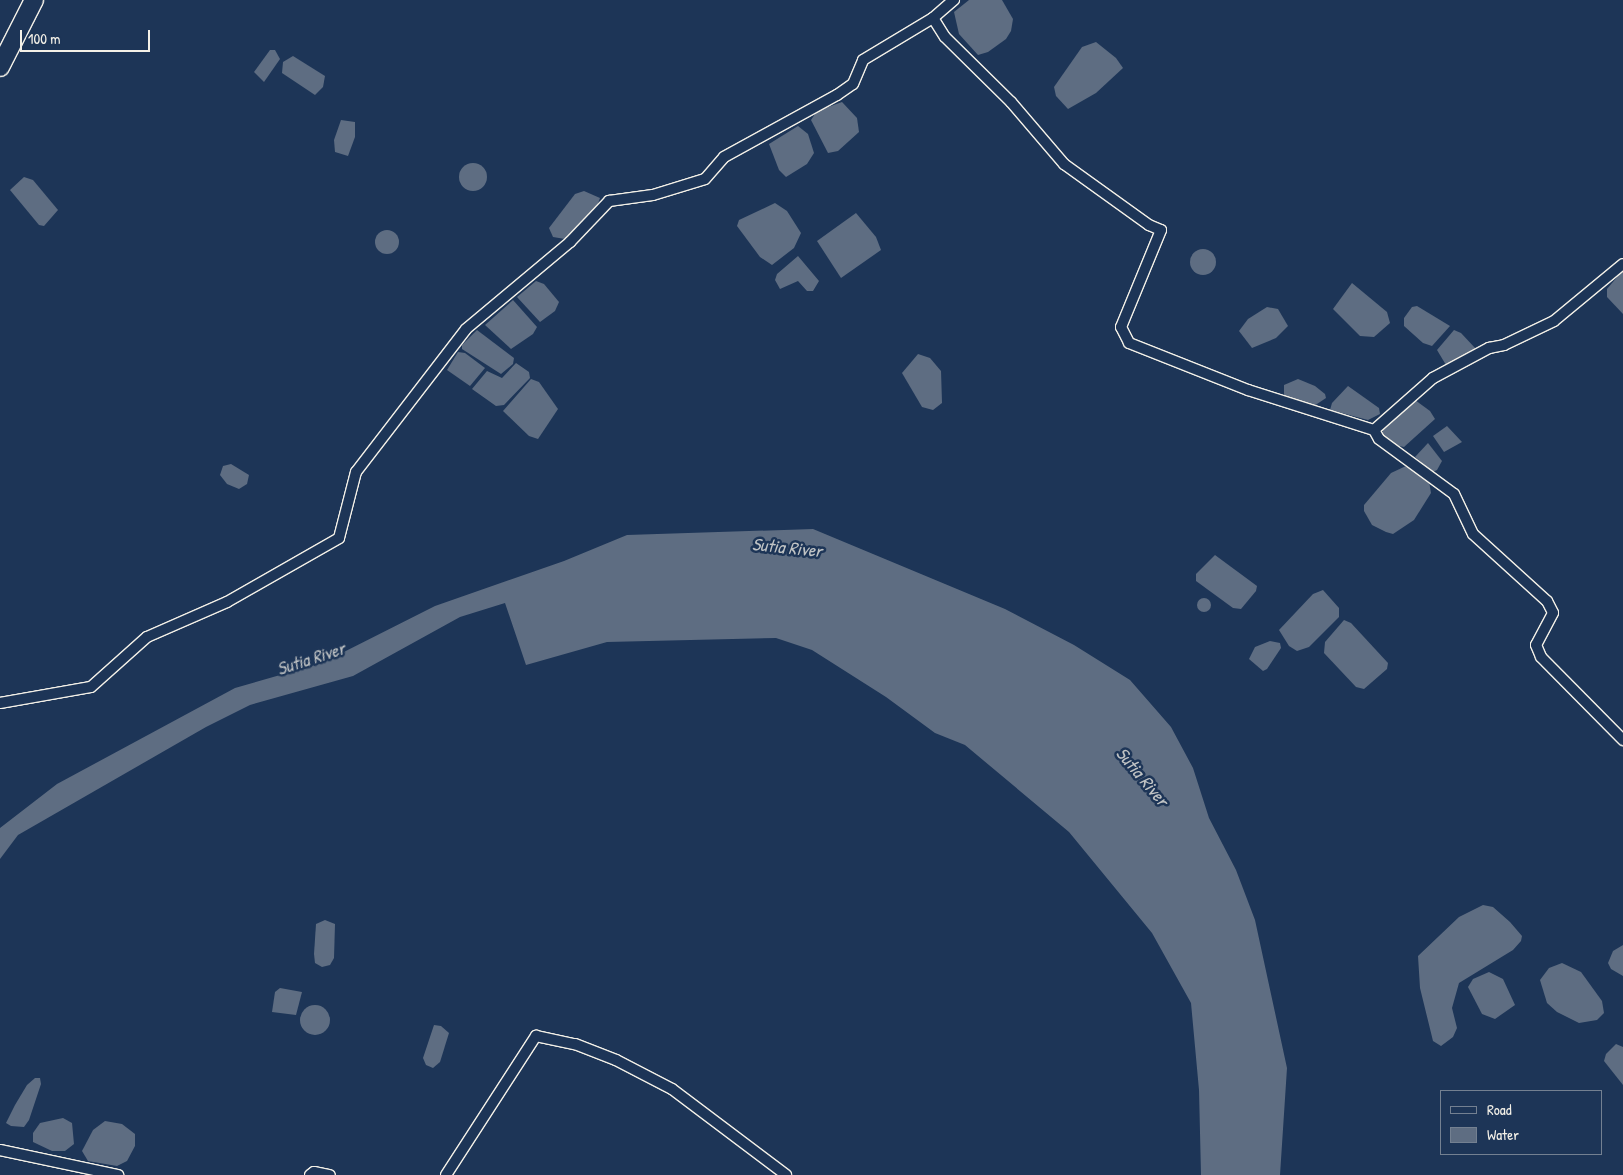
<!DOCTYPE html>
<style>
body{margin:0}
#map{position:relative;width:1623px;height:1175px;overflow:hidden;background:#1d3557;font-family:"Patrick Hand",sans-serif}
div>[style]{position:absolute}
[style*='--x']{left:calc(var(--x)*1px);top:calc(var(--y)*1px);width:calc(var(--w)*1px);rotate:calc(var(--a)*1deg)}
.water>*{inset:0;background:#5e6d82}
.round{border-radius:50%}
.roads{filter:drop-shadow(1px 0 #f4f1e8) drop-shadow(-1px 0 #f4f1e8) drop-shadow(0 1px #f4f1e8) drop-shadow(0 -1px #f4f1e8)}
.minor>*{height:10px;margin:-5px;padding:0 5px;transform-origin:5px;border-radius:5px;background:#1d3557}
.trunk>*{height:18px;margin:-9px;padding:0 9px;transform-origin:9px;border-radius:9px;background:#1d3557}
span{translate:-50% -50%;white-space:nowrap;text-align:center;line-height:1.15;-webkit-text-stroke:5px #1d3557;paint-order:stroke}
.water-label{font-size:18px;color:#c0c3c4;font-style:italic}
.legend{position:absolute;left:1440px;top:1090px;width:162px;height:65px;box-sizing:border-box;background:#1d3557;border:1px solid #738091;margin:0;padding:6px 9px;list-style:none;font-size:15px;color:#f4f1e8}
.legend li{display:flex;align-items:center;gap:10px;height:25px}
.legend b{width:25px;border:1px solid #738091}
.scale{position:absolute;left:20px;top:30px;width:130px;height:22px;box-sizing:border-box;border:2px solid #f4f1e8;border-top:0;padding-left:6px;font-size:15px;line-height:18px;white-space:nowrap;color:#f4f1e8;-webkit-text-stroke:4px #1d3557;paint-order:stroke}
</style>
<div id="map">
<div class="water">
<i style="clip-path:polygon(969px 0,1002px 0,1013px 19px,1011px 31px,1006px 39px,988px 52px,978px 55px,959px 34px,954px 12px)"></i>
<i style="clip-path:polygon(1096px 42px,1116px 58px,1123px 68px,1096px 93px,1068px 109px,1056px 96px,1054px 87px,1082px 47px)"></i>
<i style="clip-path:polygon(270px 50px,275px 50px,280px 59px,264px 82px,254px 72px)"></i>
<i style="clip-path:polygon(293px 56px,325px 76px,323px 87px,315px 95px,282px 73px,283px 62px)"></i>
<i style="clip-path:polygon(842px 102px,857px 118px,859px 132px,838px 151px,828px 153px,811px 120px,817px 111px)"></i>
<i style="clip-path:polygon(341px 120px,355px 122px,355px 137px,348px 156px,335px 152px,334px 140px)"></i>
<i style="clip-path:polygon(798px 126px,808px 134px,814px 153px,807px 164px,786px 177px,779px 170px,769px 144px)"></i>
<i class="round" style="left:459px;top:163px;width:28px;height:28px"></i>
<i style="clip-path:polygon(24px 177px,33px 180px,58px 210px,44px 226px,39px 225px,10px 190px)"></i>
<i style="clip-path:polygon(584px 191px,600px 198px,597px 206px,565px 239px,553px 237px,549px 228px,575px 194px)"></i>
<i style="clip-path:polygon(775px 203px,787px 211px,801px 233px,794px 248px,772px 265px,760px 257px,737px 226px,739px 220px)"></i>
<i style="clip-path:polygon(856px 213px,876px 237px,881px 250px,841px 278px,817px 241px)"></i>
<i class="round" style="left:375px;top:230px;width:24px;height:24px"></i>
<i class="round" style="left:1190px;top:249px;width:26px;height:26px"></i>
<i style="clip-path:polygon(798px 256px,819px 281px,813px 291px,807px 291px,798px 281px,780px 289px,775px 280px,777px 274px)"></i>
<i style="clip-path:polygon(1623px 270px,1623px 314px,1607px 297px,1607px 289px)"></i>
<i style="clip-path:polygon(536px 281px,544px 284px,559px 302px,555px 311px,540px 322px,517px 297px)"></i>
<i style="clip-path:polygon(1352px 283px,1387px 312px,1390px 323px,1374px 337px,1360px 336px,1333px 309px)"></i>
<i style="clip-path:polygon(513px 300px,537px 327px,533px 334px,511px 349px,485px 325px)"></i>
<i style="clip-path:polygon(1417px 306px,1450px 326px,1432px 346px,1423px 343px,1404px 326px,1404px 318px,1412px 307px)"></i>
<i style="clip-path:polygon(1267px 307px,1278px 309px,1288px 326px,1276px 338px,1252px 348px,1239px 331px,1248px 319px)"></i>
<i style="clip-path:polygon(477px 330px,514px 358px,513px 364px,501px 374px,462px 349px,462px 345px)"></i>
<i style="clip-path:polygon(1454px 330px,1461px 333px,1476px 349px,1446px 365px,1437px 350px)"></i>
<i style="clip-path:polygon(458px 352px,465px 353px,485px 368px,470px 386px,447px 370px)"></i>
<i style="clip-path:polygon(918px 354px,930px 358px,941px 371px,942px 403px,933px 410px,922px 407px,902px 373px)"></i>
<i style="clip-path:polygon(516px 363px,529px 372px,530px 378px,504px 405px,496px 406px,472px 389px,487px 371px,502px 378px)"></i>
<i style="clip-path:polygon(531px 379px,539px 382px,558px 409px,538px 439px,529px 436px,503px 411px)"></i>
<i style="clip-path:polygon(1298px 379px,1315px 386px,1325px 394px,1326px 398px,1314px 406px,1284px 397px,1284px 385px)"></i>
<i style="clip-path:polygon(1348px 386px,1379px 408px,1380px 414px,1368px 420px,1330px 410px,1332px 403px)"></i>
<i style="clip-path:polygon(1415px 400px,1430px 411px,1435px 419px,1404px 447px,1395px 445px,1383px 436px,1383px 429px)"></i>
<i style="clip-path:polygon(1447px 426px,1462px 442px,1444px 452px,1433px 436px)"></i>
<i style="clip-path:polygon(1428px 443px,1442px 461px,1437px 470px,1433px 472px,1415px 457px)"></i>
<i style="clip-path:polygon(231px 464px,249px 475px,247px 484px,239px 489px,227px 484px,220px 475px,223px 466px)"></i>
<i style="clip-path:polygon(1406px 466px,1429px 481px,1431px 493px,1414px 520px,1393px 534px,1386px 532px,1372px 525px,1364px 511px,1364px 505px,1391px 473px)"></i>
<i style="clip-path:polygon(813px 529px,1005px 609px,1074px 645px,1130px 680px,1171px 727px,1193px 768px,1209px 818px,1236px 870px,1255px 920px,1287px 1068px,1280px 1175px,1201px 1175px,1199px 1090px,1191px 1003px,1152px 933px,1069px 832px,965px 745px,935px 733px,886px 697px,812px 650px,776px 638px,607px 642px,526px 665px,505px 603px,460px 617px,353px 676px,250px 705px,206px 727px,18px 835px,0 859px,0 828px,57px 784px,235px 688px,322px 663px,435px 606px,564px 561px,627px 535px)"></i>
<i style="clip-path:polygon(1215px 555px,1257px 586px,1256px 591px,1241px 609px,1233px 608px,1196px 581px,1196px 574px)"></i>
<i style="clip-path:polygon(1323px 590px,1339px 608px,1339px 617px,1309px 647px,1297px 651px,1289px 646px,1279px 630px,1313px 594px)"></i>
<i class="round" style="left:1197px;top:598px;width:14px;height:14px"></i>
<i style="clip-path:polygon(1344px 620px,1351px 623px,1388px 663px,1387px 669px,1364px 689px,1356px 687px,1324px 653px,1325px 642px)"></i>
<i style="clip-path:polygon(1270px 641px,1280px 643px,1281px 648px,1267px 669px,1263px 671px,1249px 659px,1255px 647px)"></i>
<i style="clip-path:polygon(1483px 905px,1493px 907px,1510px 922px,1522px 936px,1521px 941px,1513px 950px,1459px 983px,1452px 1008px,1457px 1028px,1453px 1037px,1441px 1046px,1433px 1041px,1420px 988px,1418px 956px,1459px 917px)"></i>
<i style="clip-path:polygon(325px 920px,335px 924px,334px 958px,330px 965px,322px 967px,315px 963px,314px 954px,316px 924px)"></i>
<i style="clip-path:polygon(1623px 945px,1623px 976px,1611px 969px,1608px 963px,1613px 951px)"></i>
<i style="clip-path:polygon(1562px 963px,1581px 972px,1602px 1001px,1604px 1013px,1597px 1020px,1579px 1023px,1557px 1012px,1547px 1003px,1540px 980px,1549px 968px)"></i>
<i style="clip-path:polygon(1489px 972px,1503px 979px,1515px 1005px,1495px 1019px,1482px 1014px,1468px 987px,1473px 979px)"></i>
<i style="clip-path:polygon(280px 988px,302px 992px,296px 1015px,272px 1012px,275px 992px)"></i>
<i class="round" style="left:300px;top:1005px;width:30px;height:30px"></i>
<i style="clip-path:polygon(434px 1025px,441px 1026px,449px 1033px,440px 1062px,433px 1068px,426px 1065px,423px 1058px)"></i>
<i style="clip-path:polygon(1616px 1044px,1623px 1047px,1623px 1085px,1604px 1061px,1606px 1054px)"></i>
<i style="clip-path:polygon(35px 1078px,40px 1078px,41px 1084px,29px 1120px,24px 1127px,11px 1126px,6px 1123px,15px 1105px,27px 1085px)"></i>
<i style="clip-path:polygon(63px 1118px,72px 1123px,74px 1144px,65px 1151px,52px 1151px,33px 1142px,33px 1133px,40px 1123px)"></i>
<i style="clip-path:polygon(105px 1121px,122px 1124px,135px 1134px,135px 1146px,127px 1161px,117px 1166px,88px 1161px,82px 1151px,93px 1130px)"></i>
</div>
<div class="roads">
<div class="minor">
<i style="--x:933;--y:18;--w:22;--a:58"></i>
<i style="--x:945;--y:37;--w:93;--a:44.6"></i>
<i style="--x:1011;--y:102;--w:82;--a:49.5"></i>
<i style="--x:1064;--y:164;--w:105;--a:35.7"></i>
<i style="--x:1149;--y:225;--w:13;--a:23"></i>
<i style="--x:1161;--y:230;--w:105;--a:112.4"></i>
<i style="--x:1121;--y:327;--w:18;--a:63"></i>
<i style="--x:1129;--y:343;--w:128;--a:21.6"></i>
<i style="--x:1248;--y:390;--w:132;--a:17.6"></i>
<i style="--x:1374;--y:430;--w:79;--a:-41.4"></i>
<i style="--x:1433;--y:378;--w:64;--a:-28.2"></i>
<i style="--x:1489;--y:348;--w:15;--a:-11"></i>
<i style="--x:1504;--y:345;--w:55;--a:-25.6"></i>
<i style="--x:1554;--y:321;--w:89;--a:-39.6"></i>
<i style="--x:1374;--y:430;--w:10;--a:61"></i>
<i style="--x:1379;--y:439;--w:93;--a:36.3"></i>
<i style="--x:1454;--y:494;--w:44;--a:64.6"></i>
<i style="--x:1473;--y:534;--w:100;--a:42.2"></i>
<i style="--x:1547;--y:601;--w:13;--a:63"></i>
<i style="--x:1553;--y:613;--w:36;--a:118"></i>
<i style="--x:1536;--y:645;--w:13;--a:67"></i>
<i style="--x:1541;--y:657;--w:117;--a:45.3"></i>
<i style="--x:0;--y:703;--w:92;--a:-10"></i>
<i style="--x:91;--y:687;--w:75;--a:-41.8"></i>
<i style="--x:147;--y:637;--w:87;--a:-23.6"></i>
<i style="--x:227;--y:602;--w:129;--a:-29.7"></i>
<i style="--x:339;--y:538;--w:68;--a:-75.6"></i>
<i style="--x:356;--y:472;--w:180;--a:-52.4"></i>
<i style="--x:466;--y:329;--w:136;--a:-39.9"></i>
<i style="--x:570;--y:242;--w:57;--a:-46.4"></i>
<i style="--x:609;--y:201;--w:44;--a:-7.8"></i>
<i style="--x:653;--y:195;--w:54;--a:-17.1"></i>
<i style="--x:705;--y:179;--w:29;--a:-49"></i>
<i style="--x:724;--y:157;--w:129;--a:-28.8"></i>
<i style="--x:837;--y:95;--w:19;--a:-35"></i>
<i style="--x:853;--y:84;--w:26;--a:-67"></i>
<i style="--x:863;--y:60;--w:82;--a:-31"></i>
<i style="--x:933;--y:18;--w:28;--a:-41"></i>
<i style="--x:0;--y:1150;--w:121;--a:12"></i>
<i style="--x:310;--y:1175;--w:5;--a:-37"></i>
<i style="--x:314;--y:1172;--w:16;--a:11"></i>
<i style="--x:446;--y:1175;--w:166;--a:-57.1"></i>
<i style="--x:536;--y:1036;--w:40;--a:12"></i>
<i style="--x:575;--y:1044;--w:44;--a:21.3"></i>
<i style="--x:616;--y:1060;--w:63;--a:27.4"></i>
<i style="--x:672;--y:1089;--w:143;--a:37"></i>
</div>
<div class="trunk">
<i style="--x:0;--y:67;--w:75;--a:-63.1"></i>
</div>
</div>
<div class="water-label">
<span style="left:787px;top:548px;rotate:6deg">Sutia River</span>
<span style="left:311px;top:659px;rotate:-18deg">Sutia River</span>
<span style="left:1142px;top:777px;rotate:50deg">Sutia River</span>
</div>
<ul class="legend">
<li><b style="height:6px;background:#1d3557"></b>Road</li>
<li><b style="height:14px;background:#5e6d82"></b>Water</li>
</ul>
<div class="scale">100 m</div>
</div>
